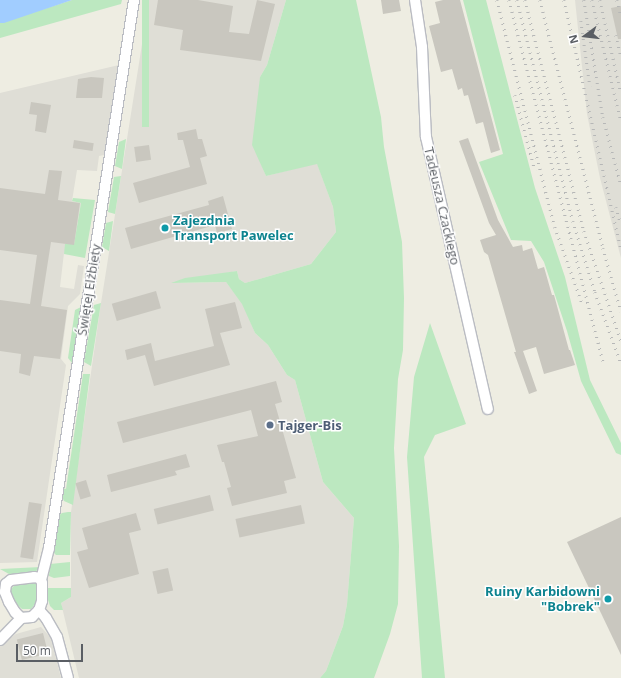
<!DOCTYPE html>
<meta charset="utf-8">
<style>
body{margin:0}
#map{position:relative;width:621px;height:678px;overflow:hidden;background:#eeede2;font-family:"Open Sans",sans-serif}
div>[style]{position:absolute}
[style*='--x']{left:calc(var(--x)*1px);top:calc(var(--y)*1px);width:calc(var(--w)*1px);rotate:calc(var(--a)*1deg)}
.industrial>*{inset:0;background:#dfded6}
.green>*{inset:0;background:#bce8c0;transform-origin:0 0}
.water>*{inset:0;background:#a1cdff}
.building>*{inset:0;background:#c9c7bf;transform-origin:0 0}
.roads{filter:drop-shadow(1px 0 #babcc2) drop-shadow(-1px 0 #babcc2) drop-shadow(0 1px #babcc2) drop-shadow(0 -1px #babcc2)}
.street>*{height:10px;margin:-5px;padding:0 5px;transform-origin:5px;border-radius:5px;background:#fff}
.rail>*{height:2.5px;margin-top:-1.25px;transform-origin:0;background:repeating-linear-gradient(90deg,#b6b7b7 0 1px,transparent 0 6px)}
.dots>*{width:11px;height:11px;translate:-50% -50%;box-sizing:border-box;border:2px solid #fff;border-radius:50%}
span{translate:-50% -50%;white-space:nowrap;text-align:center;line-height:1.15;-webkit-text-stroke:3px #fff;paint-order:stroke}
.street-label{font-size:13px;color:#5a5e64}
.culture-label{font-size:13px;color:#0d838f;font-weight:700}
.left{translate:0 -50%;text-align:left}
.right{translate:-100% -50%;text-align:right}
.service-label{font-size:13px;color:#4e5e75;font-weight:700}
.north{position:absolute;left:565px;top:16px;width:40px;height:40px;-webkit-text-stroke:3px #fff;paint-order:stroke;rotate:255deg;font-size:11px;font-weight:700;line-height:16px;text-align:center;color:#5a5e64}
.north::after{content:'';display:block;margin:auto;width:14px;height:18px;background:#5a5e64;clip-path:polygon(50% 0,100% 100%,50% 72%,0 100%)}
.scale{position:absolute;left:16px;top:644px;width:67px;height:18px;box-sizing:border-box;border:2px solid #5a5e64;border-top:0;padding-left:5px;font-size:12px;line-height:14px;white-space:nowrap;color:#5a5e64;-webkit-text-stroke:3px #fff;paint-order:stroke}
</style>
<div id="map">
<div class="industrial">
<i style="clip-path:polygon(149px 0,286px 0,267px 65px,260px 77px,259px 159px,266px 176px,317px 163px,333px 207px,336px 232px,311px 264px,245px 283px,239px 279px,237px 271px,173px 283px,226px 282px,243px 304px,255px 333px,268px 345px,287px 375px,295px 380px,323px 482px,354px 518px,347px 604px,343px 626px,326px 671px,320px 678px,79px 678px,61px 603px,71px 597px,71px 512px,101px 303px)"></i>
<i style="clip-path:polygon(575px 0,621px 0,621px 258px,600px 178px,587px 114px)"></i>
<i style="clip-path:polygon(119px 65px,104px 155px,99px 156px,97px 171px,77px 170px,72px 201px,81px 203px,74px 245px,64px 253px,60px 287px,74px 289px,78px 265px,84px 266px,80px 294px,68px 306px,61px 359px,66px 365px,37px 562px,0 563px,0 93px)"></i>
<i style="clip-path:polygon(41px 627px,51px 638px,61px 678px,0 678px,0 646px,16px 634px)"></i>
</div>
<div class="green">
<i style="clip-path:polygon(72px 0,122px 0,121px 4px,0 38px,0 23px)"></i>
<i style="left:142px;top:0;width:7px;height:127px"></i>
<i style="clip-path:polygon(286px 0,356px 0,381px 117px,384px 147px,402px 242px,404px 298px,403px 350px,398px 379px,394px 448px,399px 546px,398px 604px,390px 634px,374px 678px,320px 678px,326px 671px,343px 626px,347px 604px,354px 518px,323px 482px,295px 380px,287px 375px,268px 345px,255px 333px,242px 304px,226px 282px,171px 283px,185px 278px,237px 271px,239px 279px,245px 283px,311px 264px,336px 232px,333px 207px,317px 164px,266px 176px,252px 145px,260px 77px,267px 65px)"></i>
<i style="clip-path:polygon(463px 0,486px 0,535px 188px,565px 277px,590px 380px,621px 443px,621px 455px,616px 453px,581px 381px,567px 331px,544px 262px,531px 241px,511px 240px,479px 162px,503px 154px)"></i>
<i style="clip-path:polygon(126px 139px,122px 169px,115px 166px,119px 142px)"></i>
<i style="clip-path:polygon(121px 176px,115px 214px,108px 212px,114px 177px)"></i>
<i style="clip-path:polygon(73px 198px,95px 200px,85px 258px,64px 254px,65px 244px,74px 244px,81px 203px,72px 201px)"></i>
<i style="clip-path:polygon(113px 221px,109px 251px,102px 247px,106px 223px)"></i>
<i style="clip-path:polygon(101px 303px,91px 366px,84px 362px,94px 305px)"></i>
<i style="clip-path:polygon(81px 307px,72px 363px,68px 358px,75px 310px)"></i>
<i style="clip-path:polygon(430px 323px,466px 424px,435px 435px,424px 457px,445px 678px,422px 678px,407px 457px,414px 377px)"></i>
<i style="clip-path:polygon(83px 374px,90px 374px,73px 505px,64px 501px,62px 497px,63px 488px,66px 489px)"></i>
<i style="clip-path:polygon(68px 512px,71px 512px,70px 555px,56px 555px,53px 552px,58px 516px,62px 513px)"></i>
<i style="clip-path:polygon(70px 562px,70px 576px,54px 578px,49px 576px,50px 564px)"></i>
<i style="clip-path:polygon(41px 567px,35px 572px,19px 574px,9px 574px,0 569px)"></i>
<i style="clip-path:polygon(32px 581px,37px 583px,36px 603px,31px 609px,22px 609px,15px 603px,11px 594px,11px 589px,16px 584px)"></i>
<i style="clip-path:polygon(46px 588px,71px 588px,71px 597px,61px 603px,63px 610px,54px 610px,50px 606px,46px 594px)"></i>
</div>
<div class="water">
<i style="clip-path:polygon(0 0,72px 0,4px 23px,0 23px)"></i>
</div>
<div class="building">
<i style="clip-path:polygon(158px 0,198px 0,233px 6px,229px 32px,249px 34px,257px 0,275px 4px,261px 61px,180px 50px,183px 30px,154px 25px)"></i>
<i style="clip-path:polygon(381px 0,399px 0,401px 11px,383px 14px)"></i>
<i style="clip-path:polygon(443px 0,460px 0,500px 150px,491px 153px,483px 122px,476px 124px,468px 95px,464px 96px,462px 88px,458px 90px,452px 69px,441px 72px,429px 26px,440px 23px,435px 2px)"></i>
<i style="clip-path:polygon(621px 6px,621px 39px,618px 39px,611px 8px)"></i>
<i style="clip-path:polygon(91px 77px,104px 78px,102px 98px,76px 98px,78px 79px)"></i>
<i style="clip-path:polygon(31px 102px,51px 105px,46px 133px,35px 131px,37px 115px,29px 114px)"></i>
<i style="clip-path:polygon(196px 129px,198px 139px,202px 139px,207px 156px,200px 158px,207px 184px,139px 203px,133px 183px,190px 167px,183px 140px,178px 140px,177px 133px)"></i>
<i style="clip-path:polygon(468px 138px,498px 220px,513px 247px,522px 245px,523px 251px,532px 248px,538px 269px,544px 267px,552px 295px,554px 295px,569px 350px,570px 350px,575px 365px,544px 374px,536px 347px,523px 351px,537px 391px,529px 394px,514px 352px,516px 352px,488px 255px,484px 252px,480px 240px,496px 235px,489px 223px,459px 141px)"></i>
<i style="left:74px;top:140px;width:20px;height:8px;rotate:9deg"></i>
<i style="left:149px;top:145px;width:15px;height:15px;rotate:82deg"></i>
<i style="clip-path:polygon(49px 170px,62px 171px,58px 200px,80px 203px,74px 245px,51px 242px,41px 306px,67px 310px,60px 359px,34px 356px,30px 376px,19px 373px,21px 354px,0 351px,0 300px,30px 304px,37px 255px,0 250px,0 188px,45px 194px)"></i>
<i style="clip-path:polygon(223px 196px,232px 229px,217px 233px,215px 225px,131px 249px,125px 228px,209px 205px,208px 201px)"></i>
<i style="left:156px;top:291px;width:18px;height:46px;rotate:74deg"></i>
<i style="clip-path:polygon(235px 302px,242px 328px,220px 333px,230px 365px,154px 386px,145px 355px,127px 360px,125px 350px,151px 343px,155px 361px,214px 346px,205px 309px)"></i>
<i style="clip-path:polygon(276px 381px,282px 402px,275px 404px,296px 478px,284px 481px,287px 493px,232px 506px,227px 488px,231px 487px,224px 462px,222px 462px,217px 445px,258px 436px,251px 410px,123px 443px,117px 422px)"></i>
<i style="clip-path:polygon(186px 454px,190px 467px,175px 471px,177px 475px,111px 492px,107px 475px)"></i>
<i style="left:86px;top:480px;width:17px;height:11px;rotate:73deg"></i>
<i style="left:210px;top:495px;width:16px;height:58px;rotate:76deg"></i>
<i style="left:29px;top:502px;width:13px;height:56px;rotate:9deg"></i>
<i style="left:301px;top:505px;width:19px;height:67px;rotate:78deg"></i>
<i style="clip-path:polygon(136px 513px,141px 530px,129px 533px,139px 574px,89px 588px,77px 552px,88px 549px,82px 528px)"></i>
<i style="clip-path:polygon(621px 517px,621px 655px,567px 542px)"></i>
<i style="left:168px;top:568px;width:23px;height:16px;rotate:77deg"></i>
<i style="left:43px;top:633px;width:21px;height:27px;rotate:76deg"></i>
</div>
<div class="roads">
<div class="street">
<i style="--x:415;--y:0;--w:48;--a:81.5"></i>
<i style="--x:422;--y:47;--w:90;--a:87.5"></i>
<i style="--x:426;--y:137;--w:279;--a:77.2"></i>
<i style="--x:34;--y:577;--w:6;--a:9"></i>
<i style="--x:40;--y:578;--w:5;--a:68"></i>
<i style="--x:42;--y:583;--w:18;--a:90"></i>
<i style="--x:42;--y:601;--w:9;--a:108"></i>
<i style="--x:39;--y:610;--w:10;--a:135"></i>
<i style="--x:32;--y:617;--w:11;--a:175"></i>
<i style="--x:21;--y:618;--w:8;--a:-135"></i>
<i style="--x:15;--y:612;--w:12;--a:-121"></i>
<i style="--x:9;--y:602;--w:11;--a:-112"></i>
<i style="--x:5;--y:592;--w:8;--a:-83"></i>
<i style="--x:6;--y:584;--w:6;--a:-39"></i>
<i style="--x:11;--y:580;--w:23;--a:-7"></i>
<i style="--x:41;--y:580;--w:33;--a:-76"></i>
<i style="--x:49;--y:548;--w:555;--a:-81.18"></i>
<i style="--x:39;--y:610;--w:11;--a:49"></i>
<i style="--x:46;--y:618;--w:22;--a:60"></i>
<i style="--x:57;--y:637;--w:42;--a:75"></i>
<i style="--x:0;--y:640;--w:30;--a:-46"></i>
</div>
</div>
<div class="rail">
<i style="--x:497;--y:0;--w:234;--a:75.7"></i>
<i style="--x:555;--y:227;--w:81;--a:70.4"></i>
<i style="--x:509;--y:0;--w:373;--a:75.4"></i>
<i style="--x:517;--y:0;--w:228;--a:75.8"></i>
<i style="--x:573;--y:221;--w:74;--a:72.8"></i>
<i style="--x:595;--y:292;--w:76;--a:69.9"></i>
<i style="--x:525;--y:0;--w:238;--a:75.7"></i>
<i style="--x:584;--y:231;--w:116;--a:71.4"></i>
<i style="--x:540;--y:0;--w:256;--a:75.7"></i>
<i style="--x:603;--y:248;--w:66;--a:74.1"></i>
<i style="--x:564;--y:0;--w:254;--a:77.1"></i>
<i style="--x:584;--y:0;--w:119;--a:80.8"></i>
<i style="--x:603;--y:117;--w:70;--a:75.2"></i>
<i style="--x:592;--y:0;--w:124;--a:76.5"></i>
<i style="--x:600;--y:0;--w:95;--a:77.3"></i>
<i style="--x:617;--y:0;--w:16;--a:76"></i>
<i style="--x:581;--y:21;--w:66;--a:82.1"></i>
<i style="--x:616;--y:35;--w:22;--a:77"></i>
<i style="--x:515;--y:95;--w:78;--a:75.1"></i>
<i style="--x:616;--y:207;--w:18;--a:74"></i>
</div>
<div class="dots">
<i style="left:165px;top:228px;background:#0f9aa8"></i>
<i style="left:270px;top:425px;background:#5c6f8a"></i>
<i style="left:608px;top:599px;background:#0f9aa8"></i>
</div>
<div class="street-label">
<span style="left:442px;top:206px;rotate:77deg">Tadeusza Czackiego</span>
<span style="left:89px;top:290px;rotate:-81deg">Świętej Elżbiety</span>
</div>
<div class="culture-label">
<span class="left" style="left:173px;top:228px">Zajezdnia<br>Transport Pawelec</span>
<span class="right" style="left:600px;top:599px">Ruiny Karbidowni<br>"Bobrek"</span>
</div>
<div class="service-label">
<span class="left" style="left:278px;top:425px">Tajger-Bis</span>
</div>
<div class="north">N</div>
<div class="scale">50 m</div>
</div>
